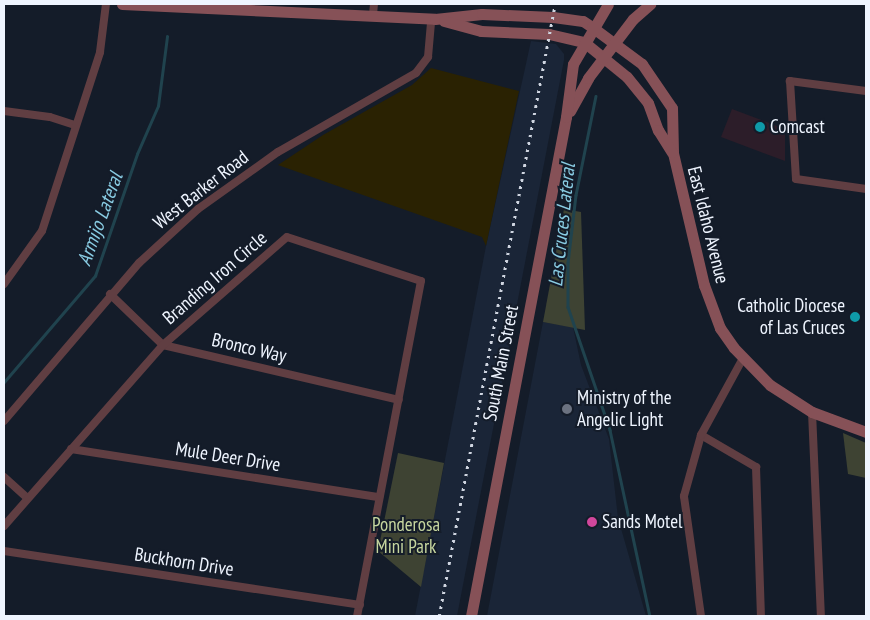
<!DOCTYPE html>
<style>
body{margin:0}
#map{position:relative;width:870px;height:620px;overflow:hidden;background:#141c29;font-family:"PT Sans Narrow",sans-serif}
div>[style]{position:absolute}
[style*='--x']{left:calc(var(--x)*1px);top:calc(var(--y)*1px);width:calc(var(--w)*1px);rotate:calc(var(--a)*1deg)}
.built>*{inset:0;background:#1a2537}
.industrial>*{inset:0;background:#2c1d29}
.green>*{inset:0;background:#3e4333}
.sand>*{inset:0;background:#2a2202}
.stream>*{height:2.5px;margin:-1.25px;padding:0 1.25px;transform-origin:1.25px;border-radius:1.25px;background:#20434e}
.street>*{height:8px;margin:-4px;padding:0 4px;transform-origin:4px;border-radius:4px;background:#603e42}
.secondary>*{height:11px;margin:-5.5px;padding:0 5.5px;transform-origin:5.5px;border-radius:5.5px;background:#865157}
.rail>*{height:2.5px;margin-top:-1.25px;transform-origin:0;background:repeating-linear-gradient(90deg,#cfd5e0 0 2.5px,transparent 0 7.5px)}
.dots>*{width:14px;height:14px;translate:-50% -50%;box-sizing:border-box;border:2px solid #141c29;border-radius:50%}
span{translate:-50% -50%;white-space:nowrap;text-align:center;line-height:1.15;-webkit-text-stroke:4px #141c29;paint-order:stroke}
.poi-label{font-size:19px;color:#eff5ff}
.left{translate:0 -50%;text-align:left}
.right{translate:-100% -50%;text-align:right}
.street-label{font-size:19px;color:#eff5ff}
.park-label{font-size:19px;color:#c6d69f}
.water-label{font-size:20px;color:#89cce3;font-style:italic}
.frame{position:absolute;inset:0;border:5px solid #eff5ff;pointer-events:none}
</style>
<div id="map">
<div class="built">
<i style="clip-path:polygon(531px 41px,556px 44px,564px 54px,564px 60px,457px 616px,415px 616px,486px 246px)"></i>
<i style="clip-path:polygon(543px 322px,573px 327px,581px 365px,609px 439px,618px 518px,646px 616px,487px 616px)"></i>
</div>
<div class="industrial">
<i style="clip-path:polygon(732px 109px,785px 129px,785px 161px,721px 137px)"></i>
</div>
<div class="green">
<i style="clip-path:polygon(564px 209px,581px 212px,585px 330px,543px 322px)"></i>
<i style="clip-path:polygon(843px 433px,866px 443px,866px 478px,848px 474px)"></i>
<i style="clip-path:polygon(398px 453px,444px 463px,421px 587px,378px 551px)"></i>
</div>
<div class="sand">
<i style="clip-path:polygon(431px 68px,519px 91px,486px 246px,482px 237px,278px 165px,323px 135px,412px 85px)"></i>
</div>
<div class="stream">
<i style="--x:596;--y:96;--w:101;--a:101.4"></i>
<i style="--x:576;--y:195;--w:68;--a:96.7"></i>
<i style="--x:568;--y:263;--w:44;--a:90"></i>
<i style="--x:568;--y:307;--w:130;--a:71.1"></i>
<i style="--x:610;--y:430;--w:190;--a:77.9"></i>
<i style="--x:4;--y:382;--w:140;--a:-49.4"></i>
<i style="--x:95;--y:276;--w:129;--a:-71"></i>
<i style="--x:137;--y:154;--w:52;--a:-66.4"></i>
<i style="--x:158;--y:106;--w:70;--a:-82.6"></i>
</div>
<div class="street">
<i style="--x:373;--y:15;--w:11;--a:-85"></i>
<i style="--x:866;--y:91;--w:77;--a:-172.5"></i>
<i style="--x:790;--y:81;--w:98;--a:86.5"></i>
<i style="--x:796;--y:179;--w:71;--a:8.1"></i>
<i style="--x:4;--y:111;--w:46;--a:7.4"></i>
<i style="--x:50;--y:117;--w:26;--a:18"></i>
<i style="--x:4;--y:284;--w:65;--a:-54.4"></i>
<i style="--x:42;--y:231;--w:188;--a:-72"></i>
<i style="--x:100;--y:52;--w:48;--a:-82.9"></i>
<i style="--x:110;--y:294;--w:74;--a:43.9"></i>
<i style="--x:163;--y:345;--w:242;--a:13.1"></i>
<i style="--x:812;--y:412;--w:204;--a:87.5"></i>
<i style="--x:4;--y:421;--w:208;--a:-49.5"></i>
<i style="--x:139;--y:263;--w:80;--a:-42.5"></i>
<i style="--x:198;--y:209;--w:98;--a:-35.5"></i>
<i style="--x:278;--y:152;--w:159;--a:-29.8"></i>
<i style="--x:416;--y:73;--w:20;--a:-53"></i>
<i style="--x:428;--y:57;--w:38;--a:-85"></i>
<i style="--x:701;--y:435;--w:64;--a:30.2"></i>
<i style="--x:756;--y:467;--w:149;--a:88.1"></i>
<i style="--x:71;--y:449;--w:312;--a:8.9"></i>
<i style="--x:4;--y:477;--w:31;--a:42"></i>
<i style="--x:4;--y:526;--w:241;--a:-48.7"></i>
<i style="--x:163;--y:345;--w:164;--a:-41.1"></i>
<i style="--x:287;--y:237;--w:141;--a:18.2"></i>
<i style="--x:421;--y:281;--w:341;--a:100.8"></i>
<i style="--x:4;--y:551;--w:360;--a:8.6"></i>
<i style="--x:701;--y:616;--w:121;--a:-98.1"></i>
<i style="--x:684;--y:496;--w:63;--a:-74.4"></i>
<i style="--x:701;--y:435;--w:85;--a:-61.3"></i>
</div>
<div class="secondary">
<i style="--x:122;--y:4;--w:313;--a:2.7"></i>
<i style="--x:435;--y:19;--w:47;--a:-6.1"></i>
<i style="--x:482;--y:14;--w:71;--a:2.4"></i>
<i style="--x:553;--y:17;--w:30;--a:8"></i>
<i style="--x:583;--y:21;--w:11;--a:34"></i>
<i style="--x:592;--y:27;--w:62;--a:36.5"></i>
<i style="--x:642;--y:64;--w:53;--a:55.7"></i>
<i style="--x:672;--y:108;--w:45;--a:88.7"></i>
<i style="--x:673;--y:153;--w:136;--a:76.8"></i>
<i style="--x:704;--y:285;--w:46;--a:69.6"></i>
<i style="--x:720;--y:328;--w:24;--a:55"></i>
<i style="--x:734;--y:348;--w:52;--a:45.8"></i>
<i style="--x:770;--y:385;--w:50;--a:32.7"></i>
<i style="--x:812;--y:412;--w:58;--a:20.3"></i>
<i style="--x:444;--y:21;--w:38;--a:15"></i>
<i style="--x:481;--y:31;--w:68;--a:2.5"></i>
<i style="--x:549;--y:34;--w:36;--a:13"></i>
<i style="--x:584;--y:42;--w:55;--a:39.1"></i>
<i style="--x:627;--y:77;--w:33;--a:51"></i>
<i style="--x:648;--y:103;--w:29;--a:70"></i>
<i style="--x:658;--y:130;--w:26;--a:58"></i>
<i style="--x:570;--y:111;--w:38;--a:-61"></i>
<i style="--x:588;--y:78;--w:74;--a:-52.7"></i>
<i style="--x:633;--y:19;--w:23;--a:-41"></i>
<i style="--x:471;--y:616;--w:508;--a:-79.22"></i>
<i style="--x:566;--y:117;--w:53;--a:-82.5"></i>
<i style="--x:573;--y:64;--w:69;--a:-59.7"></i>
</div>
<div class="rail">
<i style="--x:439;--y:616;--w:623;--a:-79.27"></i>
</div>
<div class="dots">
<i style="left:760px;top:127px;background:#0f9aa8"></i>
<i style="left:855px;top:317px;background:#0f9aa8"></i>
<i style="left:567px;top:409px;background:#6b7280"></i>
<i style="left:592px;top:522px;background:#d1479c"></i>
</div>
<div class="poi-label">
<span class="left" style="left:770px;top:127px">Comcast</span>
<span class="right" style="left:845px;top:317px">Catholic Diocese<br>of Las Cruces</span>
<span class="left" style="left:577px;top:409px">Ministry of the<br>Angelic Light</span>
<span class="left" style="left:602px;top:522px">Sands Motel</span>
</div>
<div class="street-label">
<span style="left:201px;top:190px;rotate:-38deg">West Barker Road</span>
<span style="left:708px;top:225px;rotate:76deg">East Idaho Avenue</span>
<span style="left:215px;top:278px;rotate:-41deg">Branding Iron Circle</span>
<span style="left:249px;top:348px;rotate:13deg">Bronco Way</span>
<span style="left:501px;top:363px;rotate:-79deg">South Main Street</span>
<span style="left:228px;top:457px;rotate:9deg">Mule Deer Drive</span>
<span style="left:184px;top:562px;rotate:9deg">Buckhorn Drive</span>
</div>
<div class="park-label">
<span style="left:406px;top:536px">Ponderosa<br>Mini Park</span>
</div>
<div class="water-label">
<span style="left:100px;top:219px;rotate:-70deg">Armijo Lateral</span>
<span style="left:562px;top:225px;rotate:-84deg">Las Cruces Lateral</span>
</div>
<div class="frame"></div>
</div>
